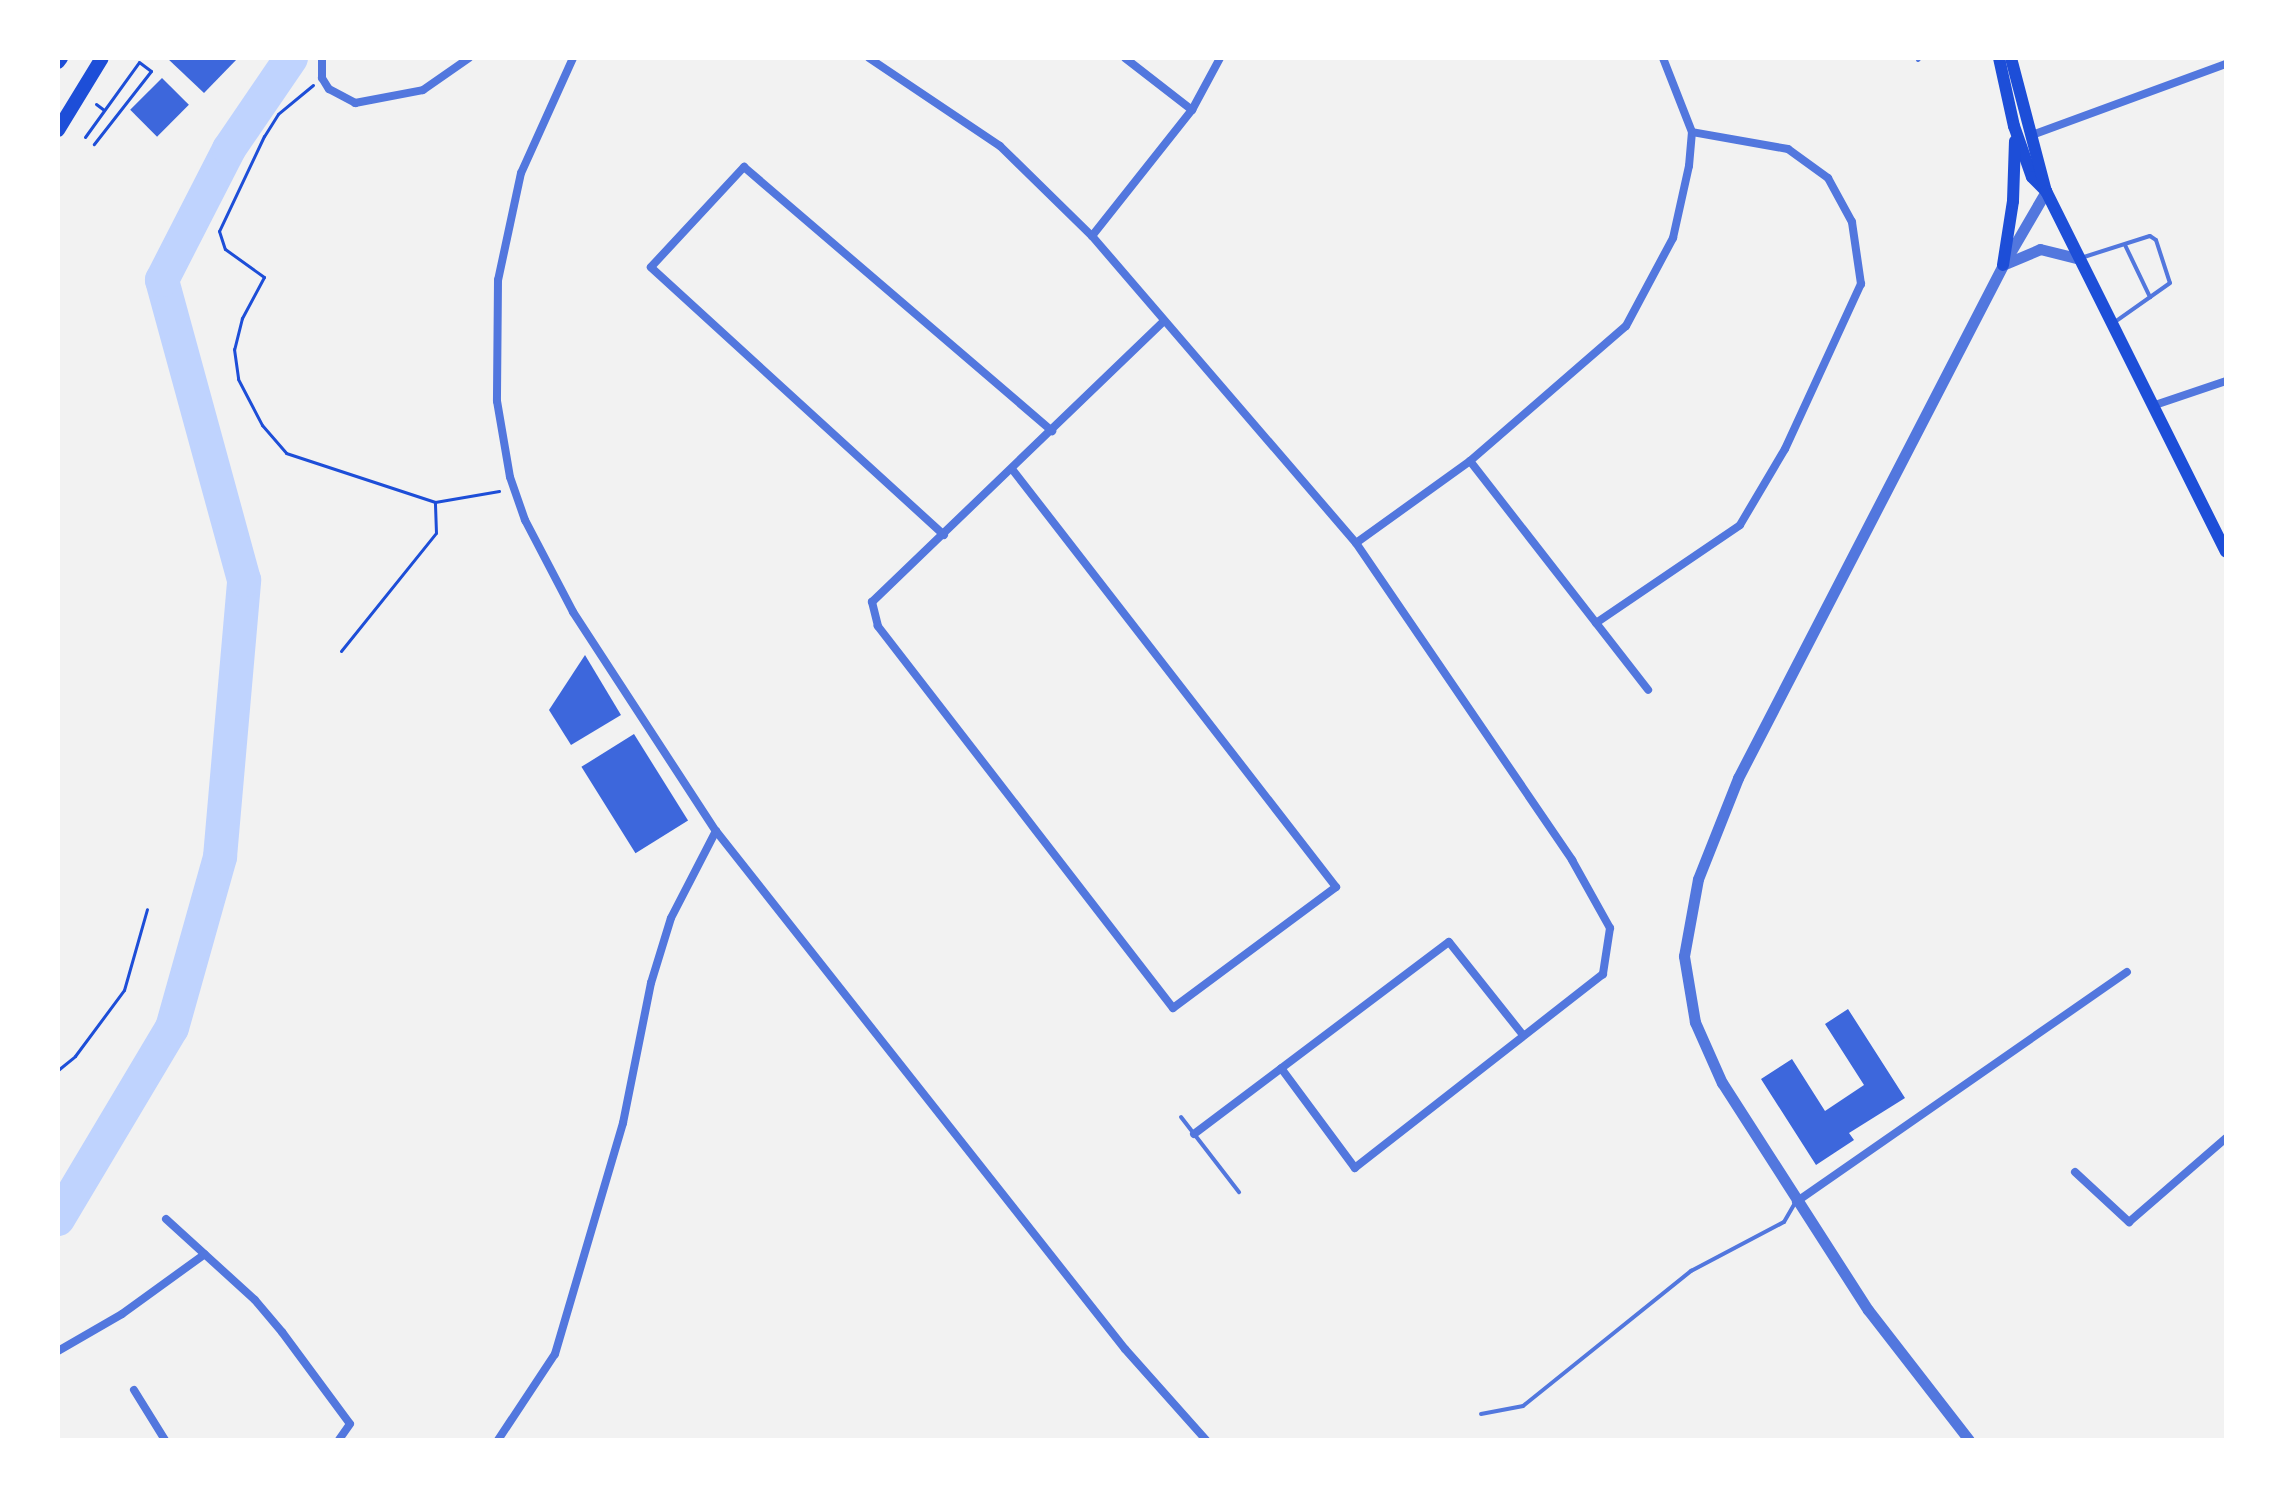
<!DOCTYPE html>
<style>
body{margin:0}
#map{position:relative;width:2284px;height:1498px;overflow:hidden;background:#f2f2f2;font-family:"Source Sans 3",sans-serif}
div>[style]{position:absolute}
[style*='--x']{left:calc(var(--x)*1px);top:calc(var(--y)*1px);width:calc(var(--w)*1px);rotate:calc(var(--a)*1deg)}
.river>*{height:34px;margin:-17px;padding:0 17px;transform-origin:17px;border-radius:17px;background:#bfd3fe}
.building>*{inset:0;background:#3d67dc;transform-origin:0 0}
.path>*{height:3px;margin:-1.5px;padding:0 1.5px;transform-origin:1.5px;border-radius:1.5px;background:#1d4ed8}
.service>*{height:4px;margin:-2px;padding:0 2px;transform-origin:2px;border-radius:2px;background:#5277de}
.minor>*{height:8px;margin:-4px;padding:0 4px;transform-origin:4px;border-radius:4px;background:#5277de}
.tertiary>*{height:11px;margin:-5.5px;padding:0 5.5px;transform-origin:5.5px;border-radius:5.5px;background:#5277de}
.secondary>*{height:12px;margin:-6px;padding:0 6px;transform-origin:6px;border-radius:6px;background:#1d4ed8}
.primary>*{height:14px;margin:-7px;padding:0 7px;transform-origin:7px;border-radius:7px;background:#1d4ed8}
span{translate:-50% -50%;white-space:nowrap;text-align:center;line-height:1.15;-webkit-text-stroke:6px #fff;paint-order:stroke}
.frame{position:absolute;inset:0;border:60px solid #fff;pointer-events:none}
</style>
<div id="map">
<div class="river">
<i style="--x:58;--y:1219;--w:222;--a:-59.2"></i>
<i style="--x:172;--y:1028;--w:178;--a:-74.3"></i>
<i style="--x:220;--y:857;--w:278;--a:-85"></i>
<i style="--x:244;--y:580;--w:311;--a:-105.3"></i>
<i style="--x:162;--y:280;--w:147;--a:-62.9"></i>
<i style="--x:229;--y:149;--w:110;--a:-55.7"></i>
</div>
<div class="building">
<i style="clip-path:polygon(167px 58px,238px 58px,204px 93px)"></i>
<i style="left:162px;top:78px;width:38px;height:45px;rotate:45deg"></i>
<i style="clip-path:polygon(585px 655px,621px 715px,571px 745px,549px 710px)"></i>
<i style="left:634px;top:734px;width:102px;height:62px;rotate:58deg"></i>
<i style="clip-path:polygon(1848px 1009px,1905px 1098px,1849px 1133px,1854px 1140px,1816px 1165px,1761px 1079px,1792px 1059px,1825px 1111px,1864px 1085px,1825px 1024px)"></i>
</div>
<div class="path">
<i style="--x:313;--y:85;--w:45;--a:140.4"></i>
<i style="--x:278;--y:114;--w:26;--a:122"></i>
<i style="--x:264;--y:136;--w:105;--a:115.3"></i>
<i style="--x:219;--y:231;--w:19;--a:72"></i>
<i style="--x:225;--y:249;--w:48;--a:35.7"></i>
<i style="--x:264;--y:277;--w:47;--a:118.2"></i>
<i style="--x:242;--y:318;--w:32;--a:104"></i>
<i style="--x:234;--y:349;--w:30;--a:82"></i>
<i style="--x:238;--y:379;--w:52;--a:62.4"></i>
<i style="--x:262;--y:425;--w:37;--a:49"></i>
<i style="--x:286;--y:453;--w:157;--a:18.2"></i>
<i style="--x:435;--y:502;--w:65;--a:-9.8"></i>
<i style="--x:96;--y:104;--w:10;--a:37"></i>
<i style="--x:85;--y:137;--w:92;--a:-54.2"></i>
<i style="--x:139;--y:62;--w:15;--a:37"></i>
<i style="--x:151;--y:71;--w:93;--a:128"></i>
<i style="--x:341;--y:651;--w:151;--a:-51.2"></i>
<i style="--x:436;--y:533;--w:31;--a:-92"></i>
<i style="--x:58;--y:1070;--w:22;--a:-39"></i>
<i style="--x:75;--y:1056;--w:82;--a:-53.4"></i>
<i style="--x:124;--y:990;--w:84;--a:-74.1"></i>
</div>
<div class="service">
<i style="--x:1918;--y:60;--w:3;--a:-45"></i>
<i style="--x:2125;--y:245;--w:58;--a:64.3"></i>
<i style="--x:2084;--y:257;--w:69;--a:-17.7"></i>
<i style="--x:2150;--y:236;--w:7;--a:34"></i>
<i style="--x:2156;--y:240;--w:45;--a:72"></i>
<i style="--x:2170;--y:283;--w:67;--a:144.7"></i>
<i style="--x:1181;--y:1117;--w:95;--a:52.3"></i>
<i style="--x:1481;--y:1414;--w:43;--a:-10.8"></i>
<i style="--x:1523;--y:1406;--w:216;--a:-38.8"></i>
<i style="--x:1691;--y:1271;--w:105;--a:-27.8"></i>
<i style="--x:1784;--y:1222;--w:22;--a:-60"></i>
</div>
<div class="minor">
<i style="--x:322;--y:58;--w:20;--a:90"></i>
<i style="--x:322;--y:78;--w:13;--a:58"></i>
<i style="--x:329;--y:89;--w:30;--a:28"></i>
<i style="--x:355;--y:103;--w:69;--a:-10.8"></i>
<i style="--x:423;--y:90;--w:56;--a:-34.8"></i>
<i style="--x:573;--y:58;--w:126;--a:114.3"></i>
<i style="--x:521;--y:173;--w:109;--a:102.1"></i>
<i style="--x:498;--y:280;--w:121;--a:90.5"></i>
<i style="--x:497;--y:401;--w:77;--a:80.3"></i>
<i style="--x:510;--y:477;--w:46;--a:70.8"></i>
<i style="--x:525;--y:520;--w:104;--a:62.4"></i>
<i style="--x:573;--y:612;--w:262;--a:56.9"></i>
<i style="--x:716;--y:831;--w:660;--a:51.71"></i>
<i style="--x:1125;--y:1349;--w:122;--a:48.3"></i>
<i style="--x:869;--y:58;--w:158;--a:33.9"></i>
<i style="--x:1000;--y:146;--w:129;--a:44.4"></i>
<i style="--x:1092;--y:236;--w:405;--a:49.3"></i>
<i style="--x:1356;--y:543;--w:384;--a:55.7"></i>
<i style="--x:1572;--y:860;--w:78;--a:60.8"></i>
<i style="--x:1610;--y:928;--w:47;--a:98.7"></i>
<i style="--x:1603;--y:974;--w:315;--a:142"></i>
<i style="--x:1355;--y:1168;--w:124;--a:-126.5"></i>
<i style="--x:1125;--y:58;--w:85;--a:37.8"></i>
<i style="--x:2032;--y:135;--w:207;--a:-20.1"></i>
<i style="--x:1092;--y:236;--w:161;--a:-51.6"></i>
<i style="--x:1192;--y:110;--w:59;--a:-61.7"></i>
<i style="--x:2155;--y:405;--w:75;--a:-18.7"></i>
<i style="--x:1470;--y:461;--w:290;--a:52.1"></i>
<i style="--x:1012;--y:469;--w:529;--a:52.22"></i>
<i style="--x:1336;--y:887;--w:203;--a:143.4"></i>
<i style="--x:1173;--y:1008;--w:483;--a:-127.7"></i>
<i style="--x:878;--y:626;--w:25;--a:-104"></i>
<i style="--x:872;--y:602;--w:405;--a:-43.9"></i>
<i style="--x:944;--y:535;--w:397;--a:-137.6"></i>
<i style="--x:651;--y:267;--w:137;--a:-47.1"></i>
<i style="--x:744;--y:167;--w:406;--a:40.6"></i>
<i style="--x:1356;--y:543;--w:140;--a:-35.7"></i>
<i style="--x:1470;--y:461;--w:206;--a:-40.9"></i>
<i style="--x:1626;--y:326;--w:100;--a:-61.9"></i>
<i style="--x:1673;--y:238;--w:74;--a:-77.5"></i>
<i style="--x:1689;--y:166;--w:34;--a:-85"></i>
<i style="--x:1692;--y:132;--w:79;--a:-111.4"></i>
<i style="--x:1596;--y:623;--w:174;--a:-34.2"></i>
<i style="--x:1740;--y:525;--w:88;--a:-59.4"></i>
<i style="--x:1785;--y:449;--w:182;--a:-65.3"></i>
<i style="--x:1861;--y:284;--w:63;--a:-98.3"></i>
<i style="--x:1852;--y:222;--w:50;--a:-118.6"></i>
<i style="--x:1828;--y:178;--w:49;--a:-144.1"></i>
<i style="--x:1788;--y:149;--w:97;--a:-170"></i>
<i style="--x:1194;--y:1134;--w:319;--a:-37"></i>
<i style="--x:1449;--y:942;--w:119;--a:51.5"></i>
<i style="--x:2075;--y:1172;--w:74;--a:42.8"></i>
<i style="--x:2129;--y:1222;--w:128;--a:-40.9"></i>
<i style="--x:1796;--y:1202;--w:403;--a:-34.8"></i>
<i style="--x:166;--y:1219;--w:120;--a:42.3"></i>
<i style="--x:255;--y:1300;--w:42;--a:49.8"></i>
<i style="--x:282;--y:1332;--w:114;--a:53.5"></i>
<i style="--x:350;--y:1424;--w:19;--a:125"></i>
<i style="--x:58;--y:1351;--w:74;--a:-30"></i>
<i style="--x:122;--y:1314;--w:102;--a:-35.9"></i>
<i style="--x:134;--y:1390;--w:59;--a:58.2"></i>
<i style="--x:498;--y:1440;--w:103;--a:-56.5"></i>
<i style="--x:555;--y:1354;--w:241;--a:-73.6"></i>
<i style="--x:623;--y:1123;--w:143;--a:-78.7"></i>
<i style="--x:651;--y:983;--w:68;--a:-72.9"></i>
<i style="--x:671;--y:918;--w:98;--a:-62.7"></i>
</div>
<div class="tertiary">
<i style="--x:2005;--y:264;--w:38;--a:-23"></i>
<i style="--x:2040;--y:249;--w:41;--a:14"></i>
<i style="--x:1969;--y:1440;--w:165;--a:-127.8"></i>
<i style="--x:1868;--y:1310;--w:270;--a:-122.7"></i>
<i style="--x:1722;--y:1083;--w:67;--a:-113.9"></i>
<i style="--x:1695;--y:1022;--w:67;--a:-99.5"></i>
<i style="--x:1684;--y:956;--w:78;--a:-79.7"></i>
<i style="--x:1698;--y:879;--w:109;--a:-68.4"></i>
<i style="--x:1738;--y:778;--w:577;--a:-62.68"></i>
<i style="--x:2003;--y:265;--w:86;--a:-59.8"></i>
</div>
<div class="secondary">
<i style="--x:1999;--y:58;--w:70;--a:77.6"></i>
<i style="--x:2014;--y:126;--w:54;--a:70.6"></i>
<i style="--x:2032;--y:177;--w:20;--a:45"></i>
<i style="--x:2011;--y:58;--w:138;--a:75.3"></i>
<i style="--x:2046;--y:191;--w:403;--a:63.5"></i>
<i style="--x:2003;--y:265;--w:65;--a:-81.1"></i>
<i style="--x:2013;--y:201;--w:60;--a:-88.1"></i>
</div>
<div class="primary">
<i style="--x:58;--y:62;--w:5;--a:-53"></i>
<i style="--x:58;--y:130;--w:84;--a:-58.6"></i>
</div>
<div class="frame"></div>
</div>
